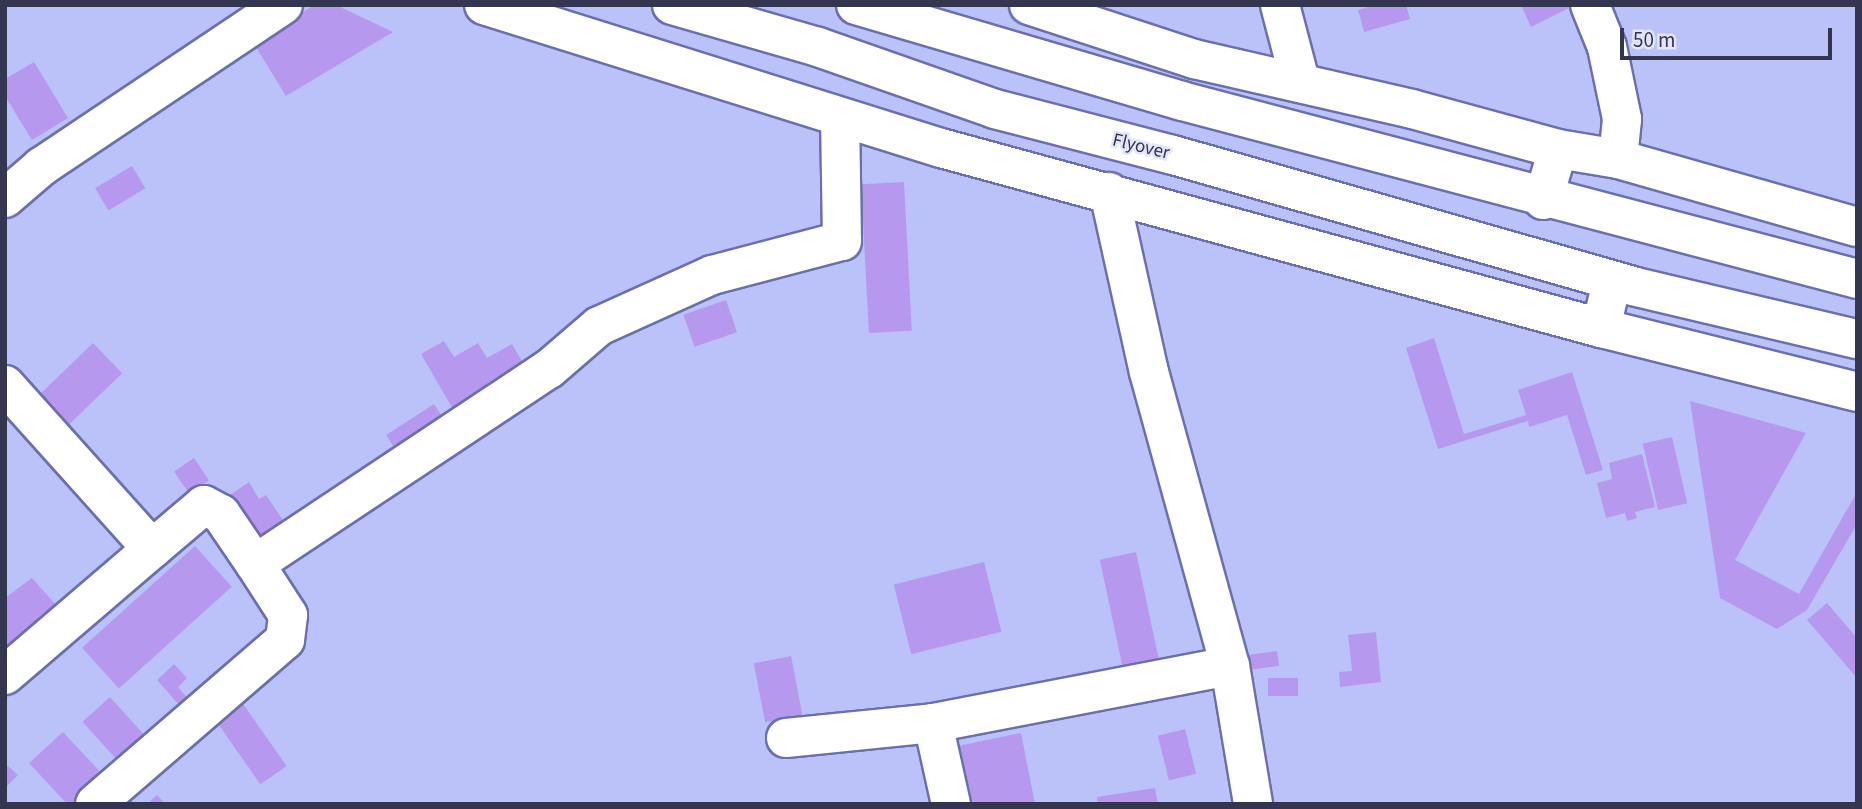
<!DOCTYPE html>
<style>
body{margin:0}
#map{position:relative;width:1862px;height:809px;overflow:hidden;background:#bbc2f9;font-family:"Source Sans 3",sans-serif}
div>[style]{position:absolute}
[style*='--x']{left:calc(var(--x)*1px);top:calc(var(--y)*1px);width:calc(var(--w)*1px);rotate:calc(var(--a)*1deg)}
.building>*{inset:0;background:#b699ee;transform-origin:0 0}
.roads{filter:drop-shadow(2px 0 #6a6faf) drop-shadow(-2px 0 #6a6faf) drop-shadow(0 2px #6a6faf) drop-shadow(0 -2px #6a6faf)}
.minor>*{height:38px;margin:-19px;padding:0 19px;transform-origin:19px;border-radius:19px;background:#fff}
.highway>*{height:38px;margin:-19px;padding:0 19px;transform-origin:19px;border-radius:19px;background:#fff}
span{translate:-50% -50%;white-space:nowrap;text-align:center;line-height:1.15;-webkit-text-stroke:5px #e2e5fb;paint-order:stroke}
.street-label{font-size:19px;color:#333551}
.frame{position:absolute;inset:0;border:7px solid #333551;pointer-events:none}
.scale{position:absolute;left:1620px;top:28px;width:212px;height:32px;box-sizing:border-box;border:4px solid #333551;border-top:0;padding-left:9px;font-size:21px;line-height:24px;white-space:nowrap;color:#333551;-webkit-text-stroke:5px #e2e5fb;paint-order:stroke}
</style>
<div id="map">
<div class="building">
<i style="clip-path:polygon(314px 5px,336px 5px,393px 32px,286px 96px,254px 44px)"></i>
<i style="clip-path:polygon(1375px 5px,1406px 5px,1410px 19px,1364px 32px,1358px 10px)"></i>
<i style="clip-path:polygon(1521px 5px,1570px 5px,1571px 7px,1531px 27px)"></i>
<i style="clip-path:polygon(34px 62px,68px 118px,32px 140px,5px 96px,5px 79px)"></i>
<i style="left:132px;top:166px;width:26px;height:43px;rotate:59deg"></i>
<i style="left:904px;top:182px;width:149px;height:43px;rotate:87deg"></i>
<i style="left:726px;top:300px;width:34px;height:45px;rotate:71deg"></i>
<i style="clip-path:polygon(1434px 338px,1464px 434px,1526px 415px,1518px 390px,1572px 372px,1603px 470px,1586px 475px,1567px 415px,1529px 427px,1528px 421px,1438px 449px,1406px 348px)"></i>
<i style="clip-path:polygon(444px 341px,454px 357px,478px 343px,487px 358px,512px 344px,527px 370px,454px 411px,421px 354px)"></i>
<i style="left:93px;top:343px;width:42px;height:81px;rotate:46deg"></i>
<i style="clip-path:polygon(1690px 401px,1806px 433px,1735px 560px,1799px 594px,1857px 492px,1857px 524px,1807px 610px,1777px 629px,1720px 598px)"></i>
<i style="left:434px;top:404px;width:20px;height:57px;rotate:57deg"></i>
<i style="left:1672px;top:437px;width:68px;height:30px;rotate:77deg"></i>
<i style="clip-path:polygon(1642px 454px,1655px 507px,1635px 512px,1637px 518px,1627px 521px,1625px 513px,1606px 518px,1597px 483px,1612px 479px,1609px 463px)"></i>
<i style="left:194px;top:458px;width:27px;height:24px;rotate:56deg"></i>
<i style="clip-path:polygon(249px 482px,259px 499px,266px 495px,291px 532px,260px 552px,230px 495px)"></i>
<i style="left:195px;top:546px;width:55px;height:152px;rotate:48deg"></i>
<i style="left:1136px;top:552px;width:112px;height:37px;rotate:78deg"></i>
<i style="left:984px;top:562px;width:72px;height:93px;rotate:76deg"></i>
<i style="clip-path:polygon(32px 578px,64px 614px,5px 667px,5px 598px)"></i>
<i style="clip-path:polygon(1827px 603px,1857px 638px,1857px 678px,1807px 620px)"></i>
<i style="clip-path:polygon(1376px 632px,1381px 682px,1340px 687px,1339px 672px,1352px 671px,1348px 635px)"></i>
<i style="left:1277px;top:651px;width:15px;height:31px;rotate:82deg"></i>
<i style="left:791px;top:656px;width:60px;height:38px;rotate:79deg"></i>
<i style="clip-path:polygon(174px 664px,187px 678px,178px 687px,197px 709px,189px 716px,157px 680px)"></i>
<i style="left:1298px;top:678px;width:18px;height:30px;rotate:90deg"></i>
<i style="left:110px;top:697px;width:60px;height:37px;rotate:48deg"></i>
<i style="left:239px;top:698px;width:83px;height:32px;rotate:55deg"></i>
<i style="left:1185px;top:729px;width:46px;height:28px;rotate:76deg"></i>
<i style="clip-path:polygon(63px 732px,104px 776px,74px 804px,67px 804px,29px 763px)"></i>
<i style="clip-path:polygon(1021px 733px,1035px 804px,964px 804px,953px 747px)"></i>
<i style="clip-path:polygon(8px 766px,18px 775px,5px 788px,5px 769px)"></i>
<i style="clip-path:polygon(1155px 788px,1158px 804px,1098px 804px,1097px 797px)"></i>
<i style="clip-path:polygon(157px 795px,165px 804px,147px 804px)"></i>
</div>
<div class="roads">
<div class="minor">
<i style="--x:484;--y:5;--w:479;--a:17.4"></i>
<i style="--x:941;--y:148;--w:684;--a:15.26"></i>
<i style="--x:1601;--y:328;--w:264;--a:14"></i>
<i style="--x:1029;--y:5;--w:174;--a:18.1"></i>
<i style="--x:1194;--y:59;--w:224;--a:12.9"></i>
<i style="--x:1412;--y:109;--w:151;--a:15.3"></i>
<i style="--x:1558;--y:149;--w:61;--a:9.5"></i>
<i style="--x:1618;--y:159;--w:248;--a:15.9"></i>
<i style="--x:1280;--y:5;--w:79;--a:75.3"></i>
<i style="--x:1590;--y:5;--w:45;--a:68"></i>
<i style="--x:1607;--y:47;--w:74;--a:78.2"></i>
<i style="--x:1622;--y:119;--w:40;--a:95.7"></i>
<i style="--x:1109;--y:192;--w:184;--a:77.5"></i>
<i style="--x:1149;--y:372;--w:305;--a:74.6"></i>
<i style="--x:1230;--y:666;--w:140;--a:80.5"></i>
<i style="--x:5;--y:198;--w:48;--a:-40.7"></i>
<i style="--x:41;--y:167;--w:291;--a:-33.8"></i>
<i style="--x:5;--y:385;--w:220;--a:48.1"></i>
<i style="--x:152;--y:549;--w:68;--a:-40.2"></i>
<i style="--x:204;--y:505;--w:19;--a:28"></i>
<i style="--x:221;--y:514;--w:60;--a:55.8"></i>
<i style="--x:255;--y:564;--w:353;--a:-33.6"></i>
<i style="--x:549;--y:369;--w:66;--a:-40.7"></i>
<i style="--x:599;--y:326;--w:124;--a:-24.3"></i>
<i style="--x:712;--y:275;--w:134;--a:-14.7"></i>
<i style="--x:842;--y:241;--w:123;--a:-90.9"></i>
<i style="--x:5;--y:675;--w:194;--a:-40.6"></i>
<i style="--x:933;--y:723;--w:83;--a:77.5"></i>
<i style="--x:786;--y:738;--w:148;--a:-5.8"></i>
<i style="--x:933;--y:723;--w:302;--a:-10.9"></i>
<i style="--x:95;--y:804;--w:251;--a:-40.8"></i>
<i style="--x:285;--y:640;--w:25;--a:-83"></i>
<i style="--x:288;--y:615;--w:61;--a:-122.9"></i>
</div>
<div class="highway">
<i style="--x:672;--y:5;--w:152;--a:16"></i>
<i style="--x:818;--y:47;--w:188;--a:19.3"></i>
<i style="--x:995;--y:109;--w:184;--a:14.5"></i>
<i style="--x:1173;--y:155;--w:477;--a:15.9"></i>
<i style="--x:1632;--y:286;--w:231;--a:13.3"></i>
<i style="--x:856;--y:5;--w:340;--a:16.4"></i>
<i style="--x:1182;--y:101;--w:698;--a:14.77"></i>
<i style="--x:1543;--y:200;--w:53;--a:-73.6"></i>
<i style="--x:1601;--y:328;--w:48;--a:-76.8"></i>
</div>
</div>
<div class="street-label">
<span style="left:1141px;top:147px;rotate:14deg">Flyover</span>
</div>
<div class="frame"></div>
<div class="scale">50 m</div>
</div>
